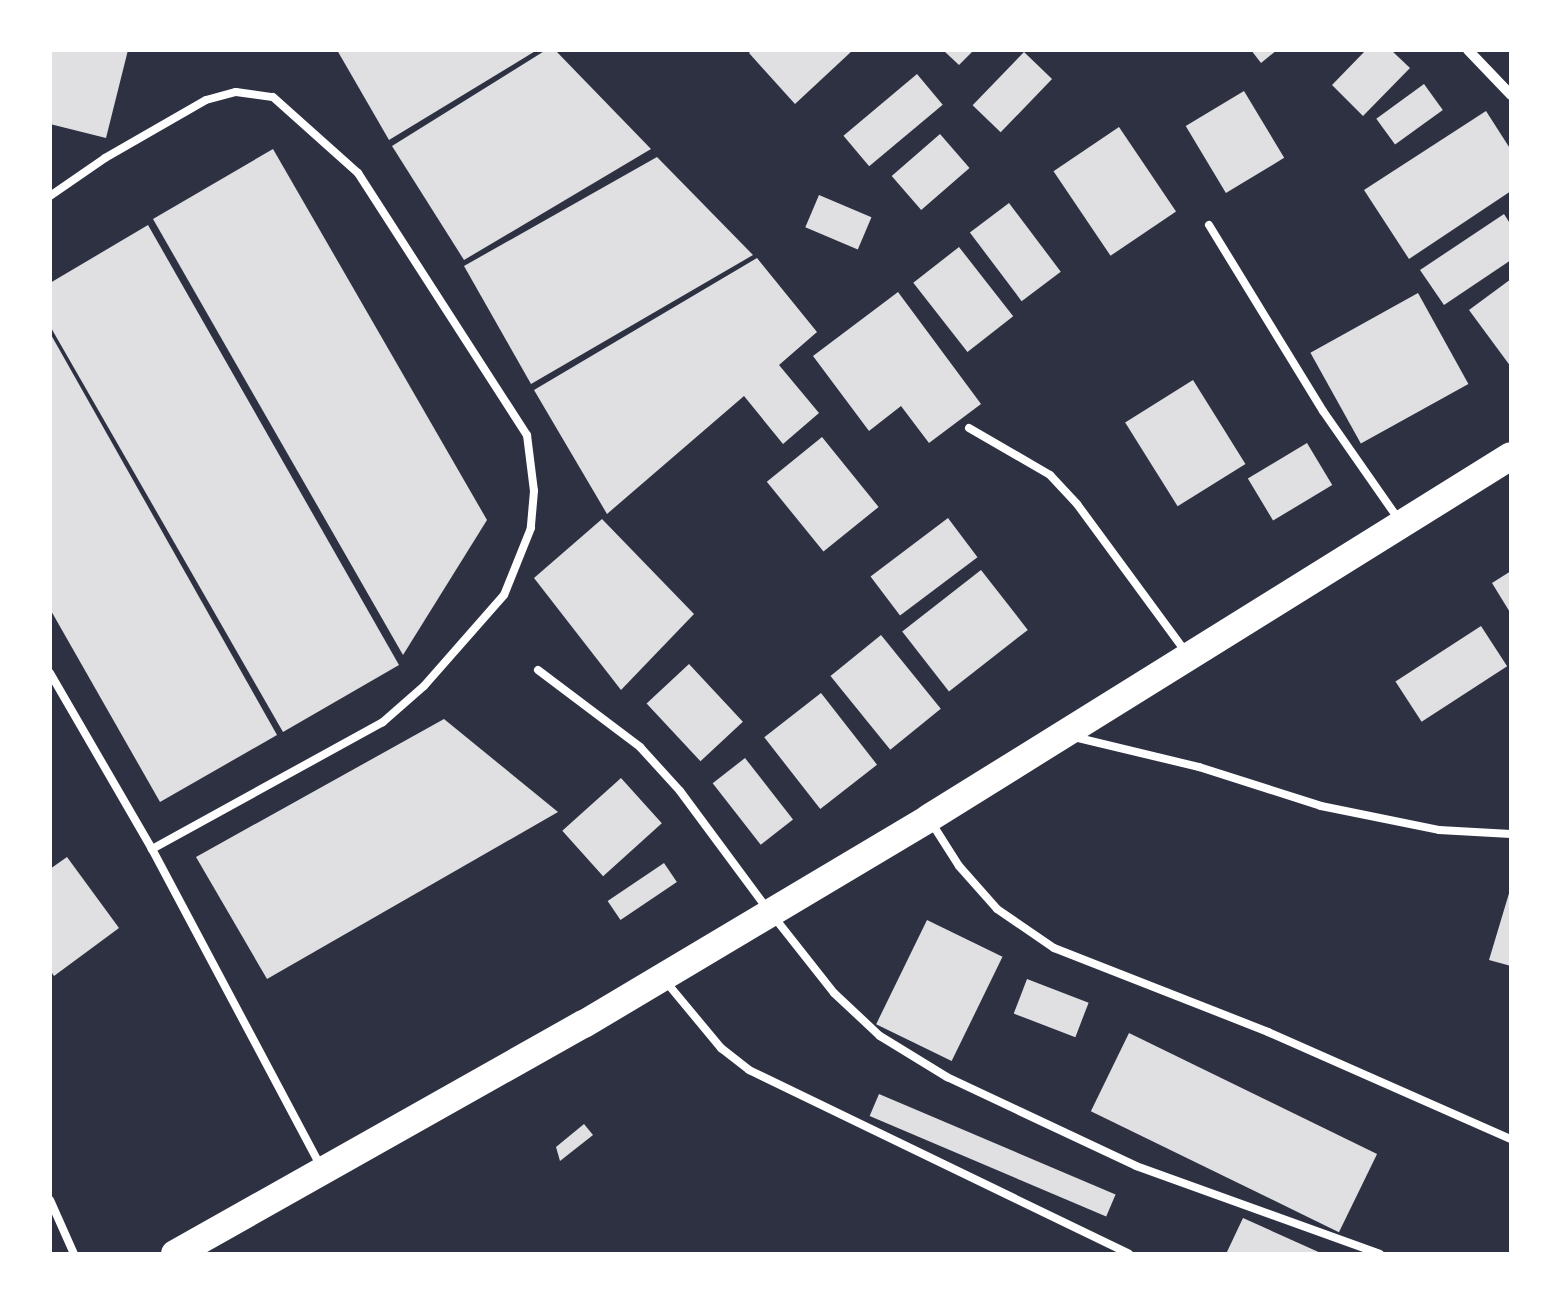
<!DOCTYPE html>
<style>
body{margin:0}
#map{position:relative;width:1561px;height:1304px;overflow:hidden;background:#2d3142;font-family:Jost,sans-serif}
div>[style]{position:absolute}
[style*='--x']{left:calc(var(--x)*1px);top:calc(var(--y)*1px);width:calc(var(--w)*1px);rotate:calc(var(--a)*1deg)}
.building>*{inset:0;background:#e0e0e3;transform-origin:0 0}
.service>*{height:8px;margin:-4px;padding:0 4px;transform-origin:4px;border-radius:4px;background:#fff}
.minor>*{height:10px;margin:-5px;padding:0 5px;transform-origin:5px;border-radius:5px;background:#fff}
.trunk>*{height:28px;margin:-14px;padding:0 14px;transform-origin:14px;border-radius:14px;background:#fff}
span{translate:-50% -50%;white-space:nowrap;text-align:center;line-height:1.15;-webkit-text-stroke:8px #fff;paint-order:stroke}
.frame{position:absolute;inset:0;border:52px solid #fff;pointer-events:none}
</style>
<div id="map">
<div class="building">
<i style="clip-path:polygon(50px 50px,128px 50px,106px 138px,50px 124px)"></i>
<i style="clip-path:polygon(337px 50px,537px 50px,389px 140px)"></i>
<i style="clip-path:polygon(546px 50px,555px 50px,651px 149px,464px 260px,392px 146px)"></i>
<i style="clip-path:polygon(752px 50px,853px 50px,795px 104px,749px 53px)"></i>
<i style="clip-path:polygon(943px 50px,974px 50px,959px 65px)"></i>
<i style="clip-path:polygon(1251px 50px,1277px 50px,1261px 63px)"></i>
<i style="clip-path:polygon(1366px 50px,1391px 50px,1410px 68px,1363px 116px,1332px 85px)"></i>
<i style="left:1024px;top:52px;width:39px;height:74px;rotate:44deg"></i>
<i style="left:917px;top:74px;width:40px;height:96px;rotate:50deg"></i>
<i style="left:1424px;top:84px;width:32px;height:59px;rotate:54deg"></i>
<i style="left:1244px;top:91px;width:78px;height:68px;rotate:59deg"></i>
<i style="clip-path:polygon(1486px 111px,1511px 150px,1511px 191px,1409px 259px,1364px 190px)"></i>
<i style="left:1119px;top:127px;width:102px;height:79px;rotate:56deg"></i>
<i style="left:940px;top:134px;width:45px;height:64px;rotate:49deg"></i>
<i style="clip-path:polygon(273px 149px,487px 520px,403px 655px,153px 219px)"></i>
<i style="clip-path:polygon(657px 157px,753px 255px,531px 384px,464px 266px)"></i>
<i style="left:819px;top:195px;width:57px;height:35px;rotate:23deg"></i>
<i style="left:1009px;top:203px;width:86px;height:49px;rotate:53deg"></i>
<i style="clip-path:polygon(1504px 214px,1511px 225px,1511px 260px,1444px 305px,1420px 270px)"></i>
<i style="clip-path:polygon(148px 225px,399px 665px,283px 732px,50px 326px,50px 283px)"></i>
<i style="left:959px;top:247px;width:88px;height:58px;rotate:52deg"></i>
<i style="clip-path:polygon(757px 258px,817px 332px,779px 365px,819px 413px,783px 444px,744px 396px,607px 514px,534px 390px)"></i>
<i style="clip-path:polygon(1511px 279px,1511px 367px,1469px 310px)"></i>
<i style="clip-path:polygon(898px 292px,981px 404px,929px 443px,901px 406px,869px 431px,813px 356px)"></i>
<i style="left:1418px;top:293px;width:104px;height:123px;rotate:61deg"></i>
<i style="clip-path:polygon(50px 333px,277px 735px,160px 802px,50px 609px)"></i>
<i style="left:1193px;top:380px;width:99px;height:80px;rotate:58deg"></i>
<i style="left:822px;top:437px;width:90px;height:71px;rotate:51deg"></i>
<i style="left:1307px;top:443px;width:49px;height:69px;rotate:59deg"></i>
<i style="left:948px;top:518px;width:49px;height:97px;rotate:53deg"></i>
<i style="clip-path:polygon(602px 519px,694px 614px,621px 690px,534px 578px)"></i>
<i style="left:981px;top:570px;width:76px;height:100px;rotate:52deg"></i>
<i style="clip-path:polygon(1511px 571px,1511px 614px,1492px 583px)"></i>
<i style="left:1481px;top:626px;width:48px;height:102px;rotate:57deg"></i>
<i style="left:881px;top:635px;width:95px;height:65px;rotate:51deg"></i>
<i style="left:689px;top:664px;width:79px;height:58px;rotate:47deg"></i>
<i style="left:821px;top:693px;width:91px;height:72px;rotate:52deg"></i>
<i style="clip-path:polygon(444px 719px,558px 812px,267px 979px,196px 857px)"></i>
<i style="left:745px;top:758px;width:78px;height:41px;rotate:52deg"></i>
<i style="left:621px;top:778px;width:61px;height:79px;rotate:48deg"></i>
<i style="clip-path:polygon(67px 857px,119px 928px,54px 976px,50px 970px,50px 869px)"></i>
<i style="left:664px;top:863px;width:23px;height:68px;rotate:56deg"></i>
<i style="clip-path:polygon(1510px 890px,1511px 890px,1511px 966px,1489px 960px)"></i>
<i style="left:927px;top:920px;width:84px;height:116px;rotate:26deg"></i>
<i style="left:1027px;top:979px;width:66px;height:37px;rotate:21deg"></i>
<i style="left:1129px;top:1033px;width:276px;height:87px;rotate:26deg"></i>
<i style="left:879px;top:1094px;width:257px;height:24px;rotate:23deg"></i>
<i style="clip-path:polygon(584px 1124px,593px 1135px,560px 1161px,556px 1147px)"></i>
<i style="clip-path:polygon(1243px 1218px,1323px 1254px,1226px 1254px)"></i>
</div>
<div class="service">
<i style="--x:50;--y:196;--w:67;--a:-34.6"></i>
<i style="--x:105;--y:158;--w:116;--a:-29.9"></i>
<i style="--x:206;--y:100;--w:31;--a:-15"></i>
<i style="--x:236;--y:92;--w:37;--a:8"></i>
<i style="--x:273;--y:97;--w:114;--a:41.8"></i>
<i style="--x:358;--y:173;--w:312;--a:57.2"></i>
<i style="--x:527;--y:435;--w:56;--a:82.9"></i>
<i style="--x:534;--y:491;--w:37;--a:95"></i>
<i style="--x:531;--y:528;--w:72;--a:111.9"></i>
<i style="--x:504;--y:595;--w:121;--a:131.3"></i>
<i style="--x:424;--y:686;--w:55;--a:138.7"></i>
<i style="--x:383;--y:722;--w:264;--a:151.2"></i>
<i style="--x:1209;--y:225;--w:218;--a:58.5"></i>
<i style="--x:1323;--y:411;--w:133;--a:55.1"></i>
<i style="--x:969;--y:428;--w:94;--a:30.1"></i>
<i style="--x:1050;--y:475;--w:40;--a:47"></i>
<i style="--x:1077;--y:504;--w:182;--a:53.7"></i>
<i style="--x:538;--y:670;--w:128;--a:37"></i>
<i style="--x:640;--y:747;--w:59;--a:47.7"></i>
<i style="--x:680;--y:791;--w:143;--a:53.5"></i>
<i style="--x:50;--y:673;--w:203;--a:59.9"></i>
<i style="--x:152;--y:849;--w:358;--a:62"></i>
<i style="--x:1074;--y:737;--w:129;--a:13.5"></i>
<i style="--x:1199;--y:767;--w:128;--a:17.7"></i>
<i style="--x:1321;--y:806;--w:120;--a:11.5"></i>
<i style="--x:1439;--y:830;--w:72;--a:3.2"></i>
<i style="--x:931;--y:822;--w:52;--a:57.5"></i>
<i style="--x:959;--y:866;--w:57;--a:48.5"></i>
<i style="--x:997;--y:909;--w:69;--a:34.4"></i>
<i style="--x:1054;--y:948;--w:230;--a:21.4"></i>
<i style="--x:1268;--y:1032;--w:266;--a:23.8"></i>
<i style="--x:774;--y:917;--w:97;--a:51.7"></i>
<i style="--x:834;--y:993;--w:63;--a:43.1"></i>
<i style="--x:880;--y:1036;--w:79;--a:31.5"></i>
<i style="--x:947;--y:1077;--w:209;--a:25.2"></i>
<i style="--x:1136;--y:1166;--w:259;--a:19.8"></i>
<i style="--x:667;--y:983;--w:85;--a:50.3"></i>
<i style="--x:721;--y:1048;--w:36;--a:38"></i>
<i style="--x:749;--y:1070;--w:422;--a:25.8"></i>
<i style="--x:50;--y:1200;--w:59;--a:66"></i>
</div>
<div class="minor">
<i style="--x:1468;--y:50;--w:62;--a:46.3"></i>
</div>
<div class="trunk">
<i style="--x:175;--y:1254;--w:469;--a:-29.4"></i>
<i style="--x:584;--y:1024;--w:402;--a:-30.8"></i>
<i style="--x:929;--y:818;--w:685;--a:-31.88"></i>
</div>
<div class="frame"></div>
</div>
